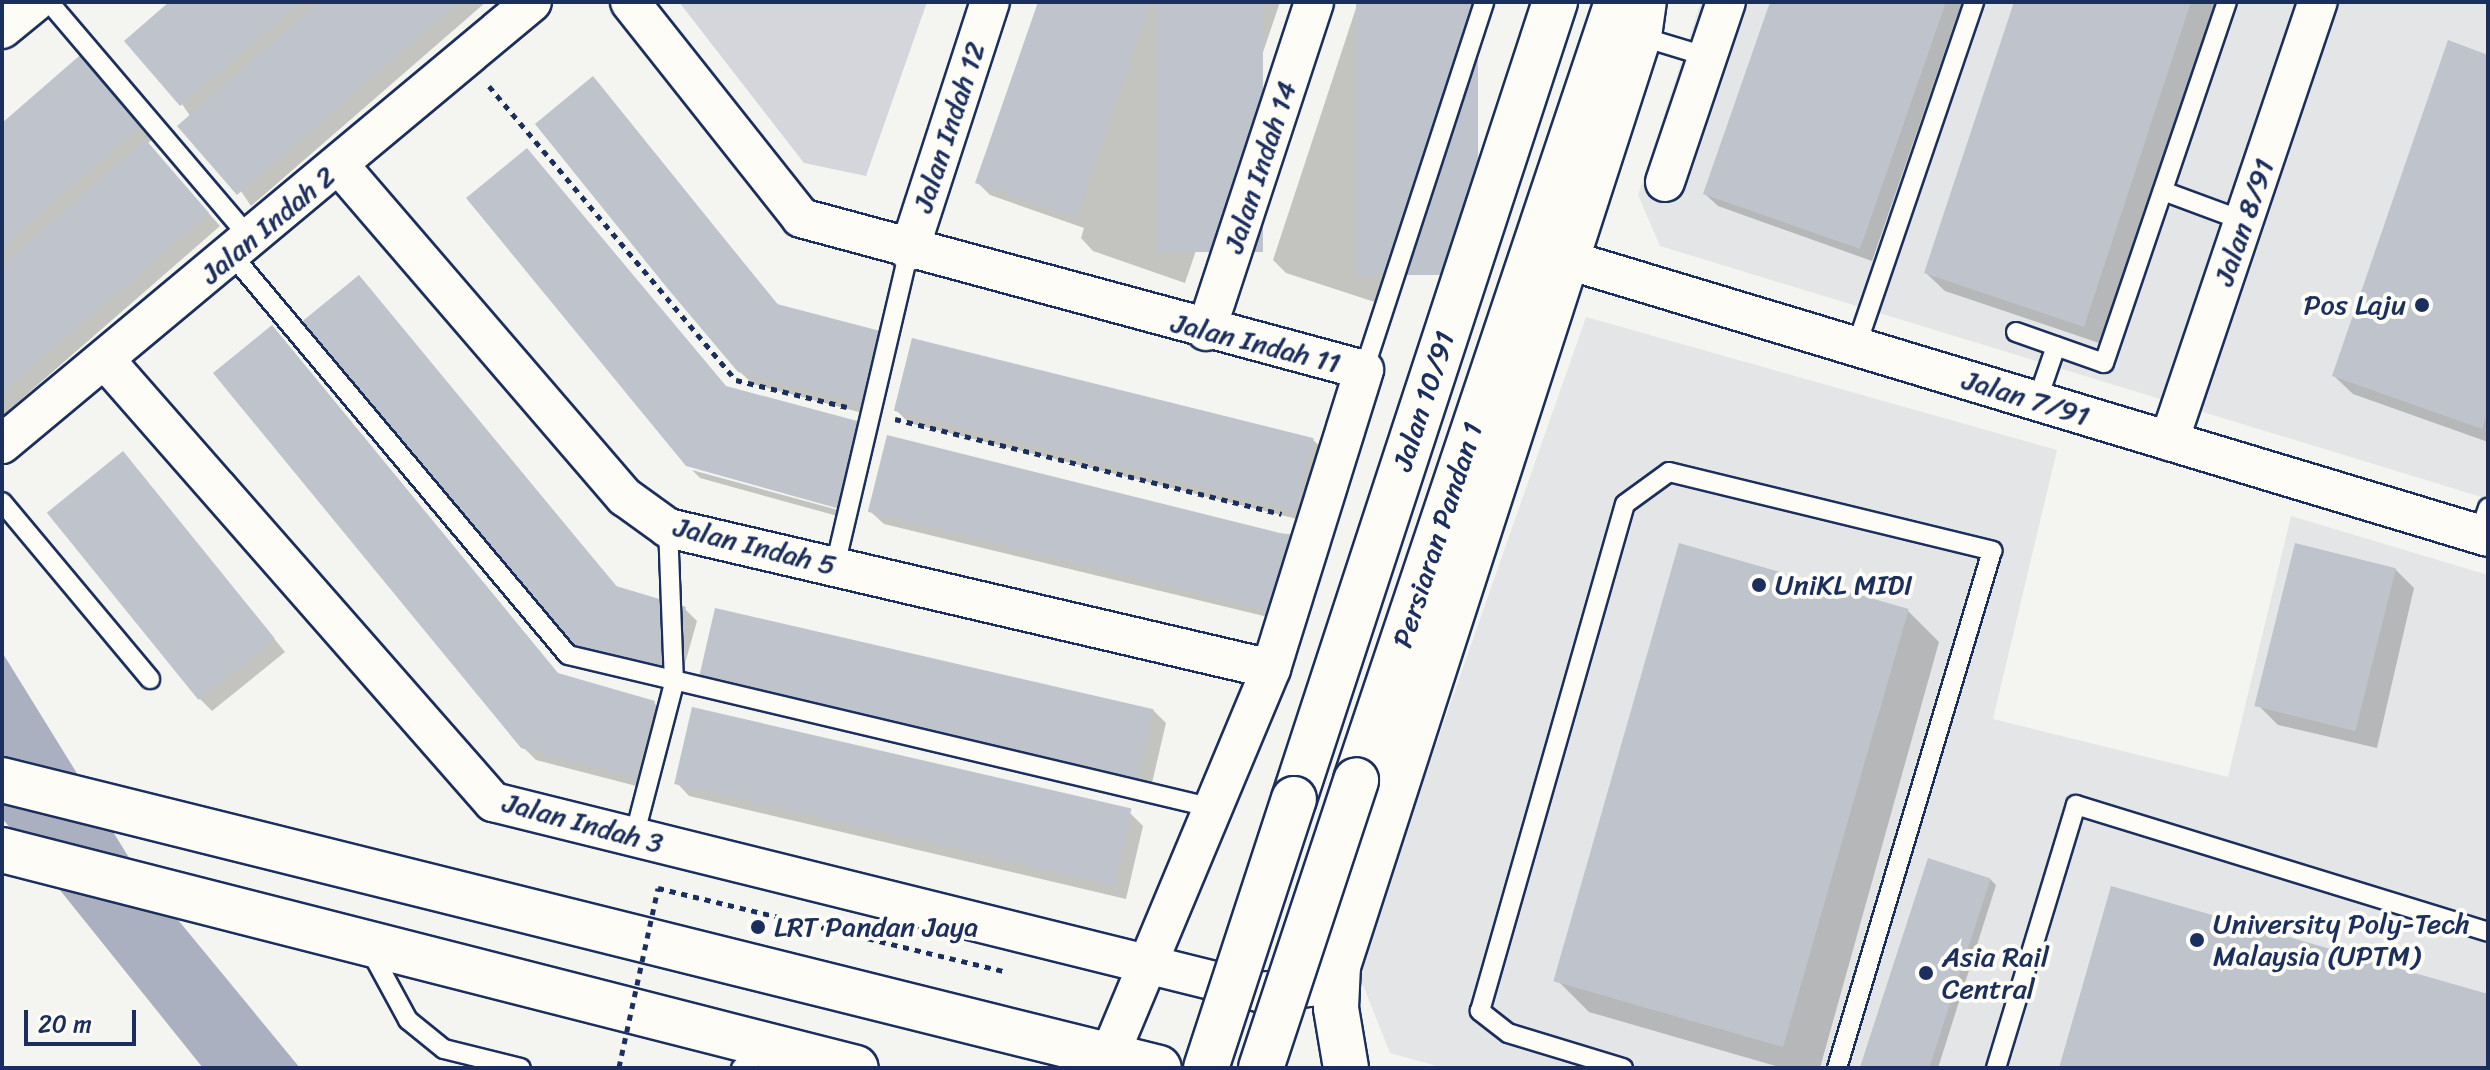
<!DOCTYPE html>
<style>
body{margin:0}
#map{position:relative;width:2490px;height:1070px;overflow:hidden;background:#f4f4f1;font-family:Sriracha,sans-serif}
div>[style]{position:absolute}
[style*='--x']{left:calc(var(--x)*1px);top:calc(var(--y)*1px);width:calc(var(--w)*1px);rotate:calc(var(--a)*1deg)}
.built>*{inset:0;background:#e4e5e6}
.green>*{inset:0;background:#d4d6db}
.water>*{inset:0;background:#aab0bf}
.shadow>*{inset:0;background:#0003}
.building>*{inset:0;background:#bfc3cc;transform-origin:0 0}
.path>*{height:5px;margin-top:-2.5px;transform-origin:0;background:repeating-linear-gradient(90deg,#1b2f5e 0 6px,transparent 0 12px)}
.roads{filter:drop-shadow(2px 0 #1b2f5e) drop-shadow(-2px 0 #1b2f5e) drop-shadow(0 2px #1b2f5e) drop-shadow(0 -2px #1b2f5e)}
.lane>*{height:18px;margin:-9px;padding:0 9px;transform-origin:9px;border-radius:9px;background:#fdfcf7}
.street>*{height:38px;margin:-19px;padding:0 19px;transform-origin:19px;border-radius:19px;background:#fdfcf7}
.secondary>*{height:44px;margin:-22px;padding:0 22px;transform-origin:22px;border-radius:22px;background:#fdfcf7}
.highway>*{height:44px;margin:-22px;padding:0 22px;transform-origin:22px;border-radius:22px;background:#fdfcf7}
.path-bridge>*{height:5px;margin-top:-2.5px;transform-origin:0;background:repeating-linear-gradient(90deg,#1b2f5e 0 6px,transparent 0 12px)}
.bridges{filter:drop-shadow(2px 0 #1b2f5e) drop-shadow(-2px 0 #1b2f5e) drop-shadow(0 2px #1b2f5e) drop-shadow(0 -2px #1b2f5e)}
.secondary-bridge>*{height:44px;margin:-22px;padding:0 22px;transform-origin:22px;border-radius:22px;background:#fdfcf7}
.dots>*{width:22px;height:22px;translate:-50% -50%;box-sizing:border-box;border:4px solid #fdfcf7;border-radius:50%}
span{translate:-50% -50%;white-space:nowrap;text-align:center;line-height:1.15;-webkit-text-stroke:8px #fdfcf7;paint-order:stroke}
.street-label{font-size:28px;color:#1b2f5e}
.poi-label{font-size:28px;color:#1b2f5e}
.right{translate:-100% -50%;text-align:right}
.left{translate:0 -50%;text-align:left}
.frame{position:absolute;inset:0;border:4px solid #1b2f5e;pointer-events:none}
.scale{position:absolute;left:24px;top:1010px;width:112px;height:36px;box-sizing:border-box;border:4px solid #1b2f5e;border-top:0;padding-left:10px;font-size:24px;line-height:28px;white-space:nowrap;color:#1b2f5e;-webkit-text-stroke:6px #fdfcf7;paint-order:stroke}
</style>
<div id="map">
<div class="built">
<i style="clip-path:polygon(1701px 2px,2488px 2px,2488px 499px,1660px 246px,1638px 195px)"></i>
<i style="clip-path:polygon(1586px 317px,2057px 450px,1993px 719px,2228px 777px,2291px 516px,2488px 575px,2488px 1068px,1444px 1068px,1390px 1053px,1357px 970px)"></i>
</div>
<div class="green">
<i style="clip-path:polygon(679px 2px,927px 2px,866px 176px,804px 163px)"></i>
</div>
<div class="water">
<i style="clip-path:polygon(2px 652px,136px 869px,300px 1068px,203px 1068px,2px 818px)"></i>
</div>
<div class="shadow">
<i style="clip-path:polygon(172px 2px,486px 2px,251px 206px,182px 104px)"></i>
<i style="clip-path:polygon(1039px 2px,1280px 2px,1185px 283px,1093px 251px,1081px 238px,1084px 228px,990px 195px,977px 182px)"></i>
<i style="clip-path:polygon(1358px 2px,1494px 2px,1393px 308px,1286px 273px,1273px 260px)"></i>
<i style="clip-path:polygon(1772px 2px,1962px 2px,1872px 261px,1718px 206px,1705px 194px)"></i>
<i style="clip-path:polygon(2016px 2px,2215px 2px,2102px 344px,1945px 291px,1926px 273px)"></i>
<i style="clip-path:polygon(2488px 57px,2488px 442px,2353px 394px,2334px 376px)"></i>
<i style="clip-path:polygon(98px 65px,158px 134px,147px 144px,220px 226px,2px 416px,2px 126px)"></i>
<i style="clip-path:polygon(593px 79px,780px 307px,878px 417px,753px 384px,739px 371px)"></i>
<i style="clip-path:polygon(527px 150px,728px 389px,860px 424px,872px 436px,852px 520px,700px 478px,692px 470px,849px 513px,850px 509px,687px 465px,469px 198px)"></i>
<i style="clip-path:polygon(359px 277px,618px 588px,685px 609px,697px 621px,678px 688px)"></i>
<i style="clip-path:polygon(897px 411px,1313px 440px,1326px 452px,1309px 522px,909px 423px)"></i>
<i style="clip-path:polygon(135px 467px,285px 652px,212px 711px,200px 699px)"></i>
<i style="clip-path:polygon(871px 512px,1290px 534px,1302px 546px,1284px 621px,884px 524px)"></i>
<i style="clip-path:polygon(2395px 569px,2414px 588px,2377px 748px,2278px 725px,2259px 706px)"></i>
<i style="clip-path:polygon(1908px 611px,1939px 642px,1820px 1068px,1783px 1068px,1589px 1012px,1558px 981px)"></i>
<i style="clip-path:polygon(560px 676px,654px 703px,667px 716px,648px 789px,536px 760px,523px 747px)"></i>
<i style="clip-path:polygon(713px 697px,1153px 710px,1166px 723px,1149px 796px)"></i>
<i style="clip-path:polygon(677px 783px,1130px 813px,1143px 826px,1126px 899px,689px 796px)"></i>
<i style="clip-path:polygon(1990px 879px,1996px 885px,1938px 1068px,1863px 1068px)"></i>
</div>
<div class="building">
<i style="clip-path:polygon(169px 2px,300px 2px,180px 106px,124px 41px)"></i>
<i style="clip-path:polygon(320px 2px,459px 2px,237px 195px,177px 126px)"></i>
<i style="clip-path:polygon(1038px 2px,1150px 2px,1076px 218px,975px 183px)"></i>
<i style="left:1158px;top:2px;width:105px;height:250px"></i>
<i style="left:1356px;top:2px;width:122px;height:273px"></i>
<i style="clip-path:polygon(1770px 2px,1946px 2px,1860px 249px,1703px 194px)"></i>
<i style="clip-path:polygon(2014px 2px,2191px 2px,2084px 327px,1924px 273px)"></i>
<i style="clip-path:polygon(2448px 40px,2488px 55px,2488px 411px,2482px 429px,2332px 376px)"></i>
<i style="clip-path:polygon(86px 50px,147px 121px,2px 247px,2px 123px)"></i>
<i style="clip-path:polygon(593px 76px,777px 304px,884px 332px,866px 405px,738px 372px,668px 289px,535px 124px)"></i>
<i style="clip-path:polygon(146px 140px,209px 213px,2px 393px,2px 266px)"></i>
<i style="clip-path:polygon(527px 148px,726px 386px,861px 422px,840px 509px,686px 466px,466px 198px)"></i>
<i style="clip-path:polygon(359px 275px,616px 586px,686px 607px,665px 677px,563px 644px,299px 324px)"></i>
<i style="clip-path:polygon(272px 325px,558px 673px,655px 701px,636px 778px,521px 748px,235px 400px,213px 373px)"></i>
<i style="left:912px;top:338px;width:414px;height:75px;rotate:14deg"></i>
<i style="left:887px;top:435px;width:415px;height:79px;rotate:14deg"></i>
<i style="left:123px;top:451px;width:241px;height:98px;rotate:51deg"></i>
<i style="left:1679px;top:543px;width:239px;height:456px;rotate:16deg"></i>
<i style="left:2295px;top:543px;width:104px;height:168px;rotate:14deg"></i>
<i style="left:715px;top:608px;width:450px;height:79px;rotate:13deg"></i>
<i style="left:692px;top:707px;width:451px;height:79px;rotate:13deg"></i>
<i style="left:1928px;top:858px;width:66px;height:220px;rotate:18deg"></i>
<i style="clip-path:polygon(2111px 886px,2488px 994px,2488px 1068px,2059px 1068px)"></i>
</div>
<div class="path">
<i style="--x:489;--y:86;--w:384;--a:50"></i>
<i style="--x:736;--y:380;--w:114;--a:13.7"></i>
<i style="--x:895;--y:419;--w:398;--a:13.8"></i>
<i style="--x:658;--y:888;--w:359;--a:13.5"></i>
<i style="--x:619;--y:1067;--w:3;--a:18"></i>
</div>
<div class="roads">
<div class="lane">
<i style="--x:49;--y:2;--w:311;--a:49.6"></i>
<i style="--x:1639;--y:36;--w:72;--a:16.9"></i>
<i style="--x:2163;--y:191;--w:86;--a:20.3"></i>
<i style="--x:232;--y:255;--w:522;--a:49.97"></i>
<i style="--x:568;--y:655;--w:663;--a:13.34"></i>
<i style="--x:2016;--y:332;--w:93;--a:19.4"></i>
<i style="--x:2104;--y:363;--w:381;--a:-71.2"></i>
<i style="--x:1856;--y:347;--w:365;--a:-71.1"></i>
<i style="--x:1364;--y:370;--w:387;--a:-71.9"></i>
<i style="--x:2037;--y:401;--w:58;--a:-70.9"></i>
<i style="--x:2;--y:502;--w:231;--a:50.1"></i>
<i style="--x:2479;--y:534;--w:28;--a:-71"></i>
<i style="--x:835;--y:566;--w:324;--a:-76.8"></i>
<i style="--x:634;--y:837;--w:159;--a:-75.4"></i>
<i style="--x:674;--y:683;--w:155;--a:-92.2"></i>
<i style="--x:370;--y:950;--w:80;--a:61.5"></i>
<i style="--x:408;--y:1020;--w:46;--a:38.9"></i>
<i style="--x:444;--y:1049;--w:79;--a:13.9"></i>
<i style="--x:741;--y:1068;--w:32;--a:-39"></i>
<i style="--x:1623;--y:1068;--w:120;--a:-163.1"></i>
<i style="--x:1508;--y:1033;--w:36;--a:-142"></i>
<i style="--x:1480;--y:1011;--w:527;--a:-74.04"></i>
<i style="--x:1625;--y:504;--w:54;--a:-36"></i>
<i style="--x:1669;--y:472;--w:333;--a:13.7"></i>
<i style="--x:1992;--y:551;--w:540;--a:106.69"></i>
<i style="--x:1996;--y:1068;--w:275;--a:-73.1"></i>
<i style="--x:2076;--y:805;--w:431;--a:17.1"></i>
</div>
<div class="street">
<i style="--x:630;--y:2;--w:275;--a:51.6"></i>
<i style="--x:801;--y:218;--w:583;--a:15.11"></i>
<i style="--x:1364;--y:370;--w:313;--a:107.3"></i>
<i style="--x:1271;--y:669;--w:420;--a:112.7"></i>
<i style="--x:2;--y:29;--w:43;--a:-39.3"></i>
<i style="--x:339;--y:165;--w:438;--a:49.3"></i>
<i style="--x:625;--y:497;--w:53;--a:35.8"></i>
<i style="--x:668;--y:528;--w:619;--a:13.16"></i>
<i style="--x:1665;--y:182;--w:190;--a:-71.3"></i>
<i style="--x:909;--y:251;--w:262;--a:-72"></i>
<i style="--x:1565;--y:259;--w:964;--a:16.76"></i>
<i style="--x:1206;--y:331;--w:346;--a:-71.8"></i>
<i style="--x:106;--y:361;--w:587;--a:48.73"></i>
<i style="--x:493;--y:802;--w:789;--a:13.93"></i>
<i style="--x:1259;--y:992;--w:50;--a:-5.7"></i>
<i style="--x:1309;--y:987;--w:36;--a:-36"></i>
<i style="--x:2169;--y:441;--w:464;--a:-71.3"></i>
<i style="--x:2;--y:444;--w:690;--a:-39.83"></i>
</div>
<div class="secondary">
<i style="--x:1356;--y:780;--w:821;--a:-71.45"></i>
<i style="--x:1294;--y:799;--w:839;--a:-71.87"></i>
<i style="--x:1346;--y:1068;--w:61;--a:-99.5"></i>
<i style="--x:1336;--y:1008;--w:42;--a:-87.3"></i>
<i style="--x:1338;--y:966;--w:977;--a:-72.07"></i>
<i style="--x:1639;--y:36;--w:34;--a:-82"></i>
</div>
<div class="highway">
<i style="--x:2;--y:780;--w:1192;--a:13.98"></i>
<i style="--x:2;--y:850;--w:881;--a:14.32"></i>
</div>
</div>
<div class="path-bridge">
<i style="--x:619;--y:1067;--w:183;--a:-77.7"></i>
</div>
<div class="bridges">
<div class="secondary-bridge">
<i style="--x:1206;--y:1068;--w:283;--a:-71.9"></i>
<i style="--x:1261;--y:1068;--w:303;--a:-71.7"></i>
</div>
</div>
<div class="dots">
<i style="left:2422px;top:305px;background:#1b2f5e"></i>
<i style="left:1759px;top:585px;background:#1b2f5e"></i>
<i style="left:758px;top:927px;background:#1b2f5e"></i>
<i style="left:2197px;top:940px;background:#1b2f5e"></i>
<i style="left:1926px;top:973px;background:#1b2f5e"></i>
</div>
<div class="street-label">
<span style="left:949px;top:127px;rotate:-72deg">Jalan Indah 12</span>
<span style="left:1260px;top:167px;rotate:-72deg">Jalan Indah 14</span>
<span style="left:2244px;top:222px;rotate:-71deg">Jalan 8/91</span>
<span style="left:268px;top:225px;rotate:-40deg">Jalan Indah 2</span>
<span style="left:1256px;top:343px;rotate:14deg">Jalan Indah 11</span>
<span style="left:2026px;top:398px;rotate:17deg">Jalan 7/91</span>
<span style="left:1424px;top:401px;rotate:-72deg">Jalan 10/91</span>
<span style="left:1438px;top:535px;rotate:-72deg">Persiaran Pandan 1</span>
<span style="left:755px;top:546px;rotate:14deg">Jalan Indah 5</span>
<span style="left:583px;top:823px;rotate:15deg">Jalan Indah 3</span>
</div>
<div class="poi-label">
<span class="right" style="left:2406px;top:305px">Pos Laju</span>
<span class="left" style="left:1775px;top:585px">UniKL MIDI</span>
<span class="left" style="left:2213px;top:940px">University Poly-Tech<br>Malaysia (UPTM)</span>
<span class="left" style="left:774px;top:927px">LRT Pandan Jaya</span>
<span class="left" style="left:1942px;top:973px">Asia Rail<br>Central</span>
</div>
<div class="frame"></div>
<div class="scale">20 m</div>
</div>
